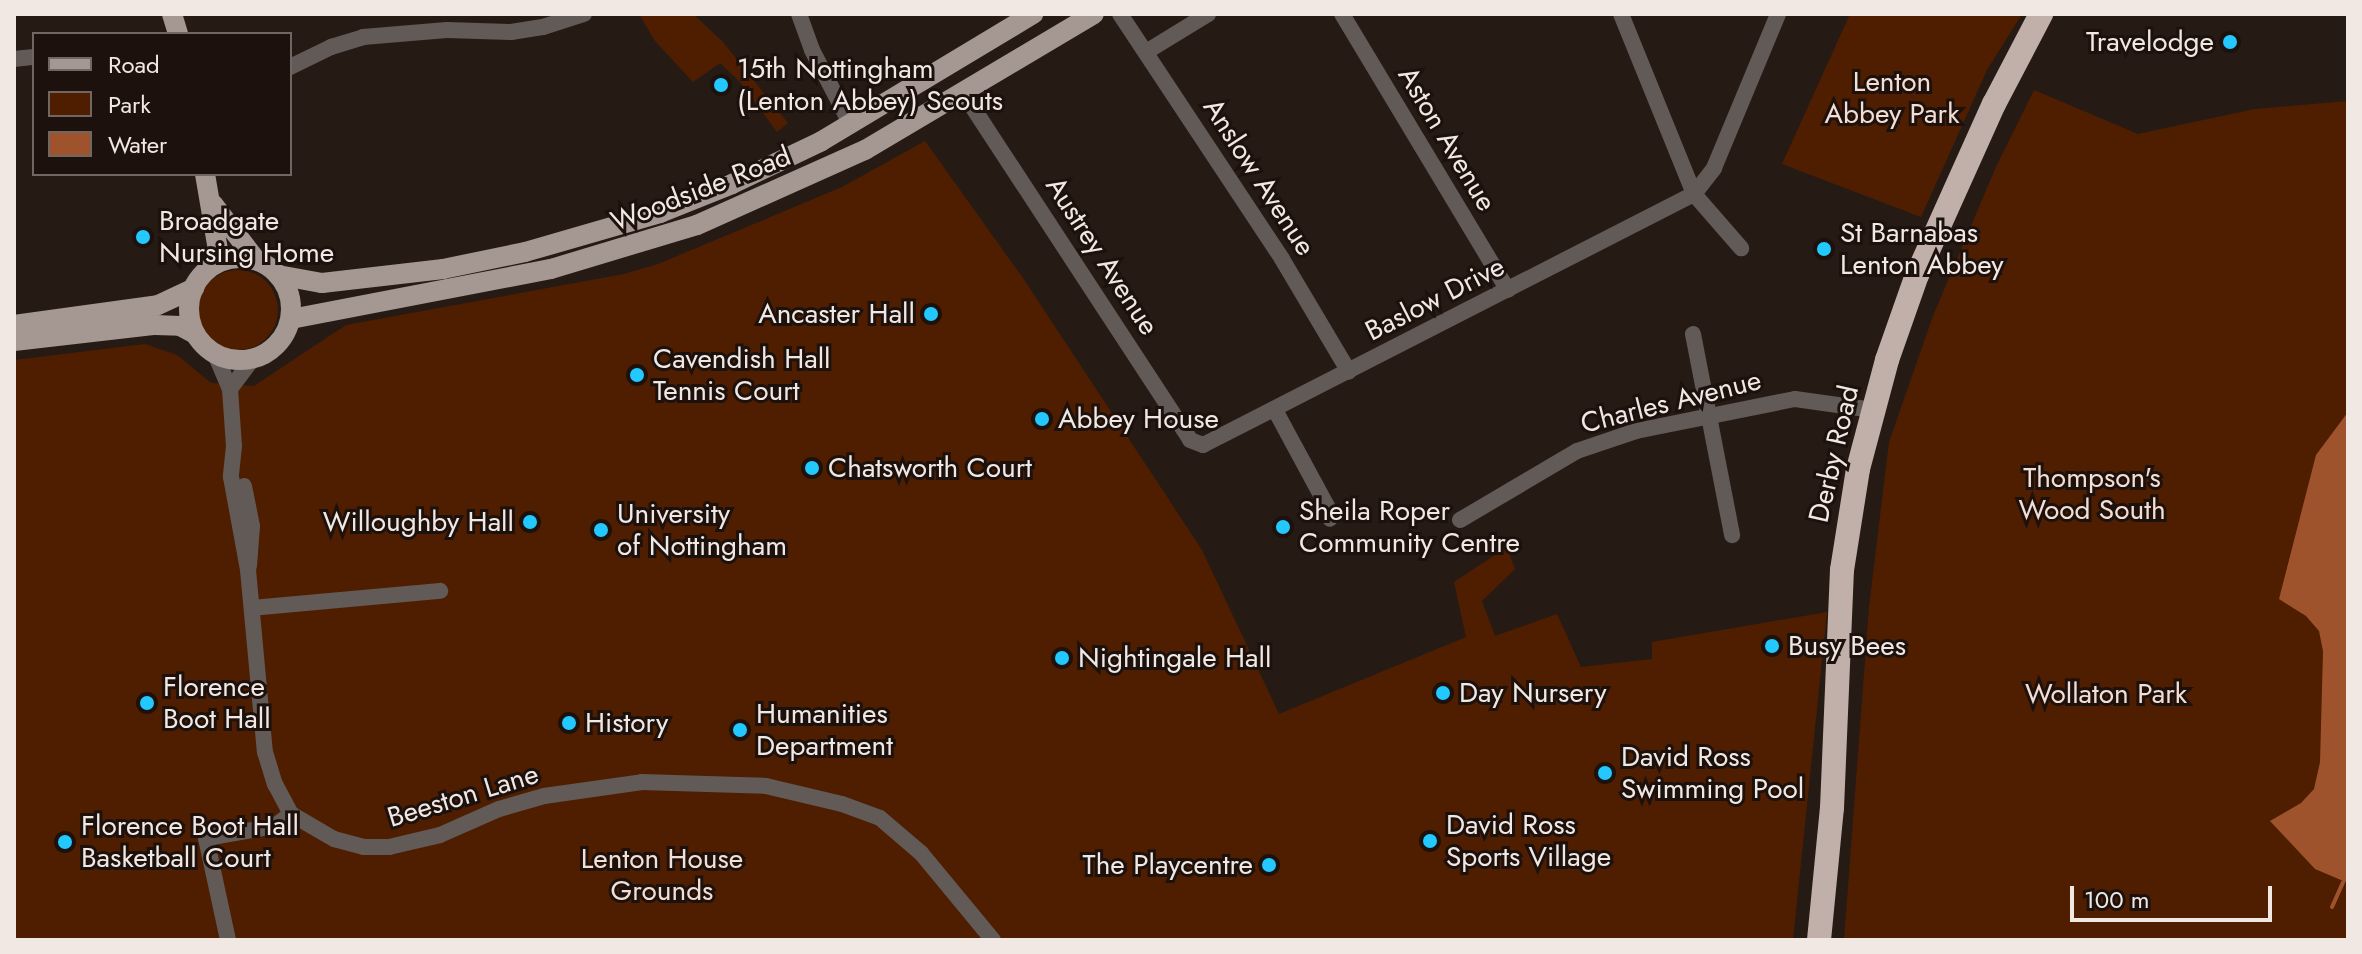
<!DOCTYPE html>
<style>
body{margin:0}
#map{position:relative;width:2362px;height:954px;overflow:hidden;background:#261a15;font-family:Jost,sans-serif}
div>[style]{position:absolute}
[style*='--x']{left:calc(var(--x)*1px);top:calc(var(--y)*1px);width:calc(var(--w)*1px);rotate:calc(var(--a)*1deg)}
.green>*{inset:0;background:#4f1e01}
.round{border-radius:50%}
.water>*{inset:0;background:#9e532d}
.stream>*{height:4px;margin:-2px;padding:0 2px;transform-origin:2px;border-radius:2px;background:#9e532d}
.minor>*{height:16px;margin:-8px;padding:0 8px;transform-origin:8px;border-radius:8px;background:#615a57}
.major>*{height:20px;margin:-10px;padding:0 10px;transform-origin:10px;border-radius:10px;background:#a59892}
.major>.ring{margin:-10px;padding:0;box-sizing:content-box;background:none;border:20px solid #a59892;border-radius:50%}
.highway>*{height:24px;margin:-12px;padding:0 12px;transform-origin:12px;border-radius:12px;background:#c0b0a9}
.dots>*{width:22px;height:22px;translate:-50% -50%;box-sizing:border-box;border:4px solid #1c110c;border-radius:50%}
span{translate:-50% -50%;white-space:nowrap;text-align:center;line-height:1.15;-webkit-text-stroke:6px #1c110c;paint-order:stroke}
.poi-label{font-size:28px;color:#f1e8e4}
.right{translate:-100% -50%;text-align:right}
.left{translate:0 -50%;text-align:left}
.park-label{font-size:28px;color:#f4ded4}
.street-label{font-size:28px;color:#f1e8e4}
.frame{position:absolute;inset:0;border:16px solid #f1e8e4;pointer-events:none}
.legend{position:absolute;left:32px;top:32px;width:260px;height:144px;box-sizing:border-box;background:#1c110c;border:2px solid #716762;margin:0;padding:10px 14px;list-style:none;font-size:24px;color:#f1e8e4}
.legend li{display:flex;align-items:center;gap:16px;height:40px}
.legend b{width:40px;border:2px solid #716762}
.scale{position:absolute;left:2070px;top:886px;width:202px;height:36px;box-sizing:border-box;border:4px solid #f1e8e4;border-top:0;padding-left:10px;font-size:24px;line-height:28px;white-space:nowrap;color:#f1e8e4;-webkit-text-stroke:6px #1c110c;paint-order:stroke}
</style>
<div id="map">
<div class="green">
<i style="clip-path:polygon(639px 14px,693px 14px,722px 41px,788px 123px,777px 132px,740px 82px,720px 63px,693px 82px,655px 41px)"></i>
<i style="clip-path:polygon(1850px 14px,2022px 14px,1987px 70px,1921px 217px,1782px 164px)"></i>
<i style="clip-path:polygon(2034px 90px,2138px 134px,2255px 109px,2348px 101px,2348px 940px,1844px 940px,1869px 607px,1889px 442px,1933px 316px,1995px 169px)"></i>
<i style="clip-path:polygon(925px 141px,1025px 281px,1202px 550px,1279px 714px,1466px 637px,1454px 582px,1507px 547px,1515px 569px,1482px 601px,1495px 636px,1557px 614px,1581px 667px,1652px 659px,1652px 642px,1827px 612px,1793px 940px,14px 940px,14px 360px,145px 344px,177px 355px,211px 383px,254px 386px,346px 325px,624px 274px,658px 264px,842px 187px)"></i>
<i class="round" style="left:198px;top:270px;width:80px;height:80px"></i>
</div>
<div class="water">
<i style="clip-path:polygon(2348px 412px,2348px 883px,2315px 869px,2270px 821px,2301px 803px,2314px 789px,2320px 762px,2323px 651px,2319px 631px,2306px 616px,2279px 599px,2316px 455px)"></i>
</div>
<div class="stream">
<i style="--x:2332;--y:907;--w:27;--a:-66"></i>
</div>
<div class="minor">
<i style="--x:799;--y:14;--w:38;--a:70"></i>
<i style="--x:812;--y:50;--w:85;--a:62.5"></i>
<i style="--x:1120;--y:14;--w:294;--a:56.5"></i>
<i style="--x:1282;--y:259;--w:131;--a:59.3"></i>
<i style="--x:1342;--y:14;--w:322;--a:59"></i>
<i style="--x:1621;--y:14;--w:194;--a:67.9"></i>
<i style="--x:1694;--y:194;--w:72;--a:49"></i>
<i style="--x:1146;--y:52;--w:73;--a:-31.5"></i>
<i style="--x:14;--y:59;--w:20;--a:-6"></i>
<i style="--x:290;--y:67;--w:46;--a:-26"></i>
<i style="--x:331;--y:47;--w:34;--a:-17"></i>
<i style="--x:363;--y:37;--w:84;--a:-4.8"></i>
<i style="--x:447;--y:30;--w:64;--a:1.8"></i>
<i style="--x:511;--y:32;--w:32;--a:-9"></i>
<i style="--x:543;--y:27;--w:43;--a:-17.6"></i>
<i style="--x:964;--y:94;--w:413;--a:56.8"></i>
<i style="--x:1190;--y:440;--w:14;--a:21"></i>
<i style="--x:1203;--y:445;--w:551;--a:-27.08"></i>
<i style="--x:1694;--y:194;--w:33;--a:-52"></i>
<i style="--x:1714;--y:168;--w:167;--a:-67.4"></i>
<i style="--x:1693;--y:334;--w:205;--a:79"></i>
<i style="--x:215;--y:354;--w:38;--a:67"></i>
<i style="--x:230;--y:389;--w:57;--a:86"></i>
<i style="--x:234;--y:446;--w:31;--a:96"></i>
<i style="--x:231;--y:477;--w:95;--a:79.6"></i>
<i style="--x:248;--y:570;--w:183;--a:84.7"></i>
<i style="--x:265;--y:752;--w:34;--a:73"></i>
<i style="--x:275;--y:784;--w:34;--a:62"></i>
<i style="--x:291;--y:814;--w:50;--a:30.2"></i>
<i style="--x:334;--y:839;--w:31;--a:15"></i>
<i style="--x:364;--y:847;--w:25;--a:0"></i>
<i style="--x:389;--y:847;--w:52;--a:-13.2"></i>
<i style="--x:440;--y:835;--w:64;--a:-23.8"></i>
<i style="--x:499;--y:809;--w:47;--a:-16.1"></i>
<i style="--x:544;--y:796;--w:99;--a:-8.1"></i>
<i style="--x:642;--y:782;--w:124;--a:1.8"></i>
<i style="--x:766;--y:786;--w:78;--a:13.3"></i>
<i style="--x:842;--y:804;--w:40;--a:20.2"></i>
<i style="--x:880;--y:818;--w:54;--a:40.5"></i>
<i style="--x:921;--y:853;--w:113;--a:50.4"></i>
<i style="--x:230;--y:389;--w:38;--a:-53"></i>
<i style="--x:1275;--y:410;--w:109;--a:61.6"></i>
<i style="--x:1327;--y:506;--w:13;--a:77"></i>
<i style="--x:244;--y:486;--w:41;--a:78.7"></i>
<i style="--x:252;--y:526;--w:40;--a:94.3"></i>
<i style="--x:1460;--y:520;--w:136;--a:-30.5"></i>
<i style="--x:1577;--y:451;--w:62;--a:-18.7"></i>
<i style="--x:1636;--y:431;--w:162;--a:-11.4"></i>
<i style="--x:1795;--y:399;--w:79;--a:8"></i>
<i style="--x:252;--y:608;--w:189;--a:-5.2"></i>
<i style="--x:228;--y:940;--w:104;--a:-102.2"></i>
<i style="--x:206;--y:838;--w:70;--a:-9.9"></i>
<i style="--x:275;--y:826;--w:20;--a:-37"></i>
</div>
<div class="major">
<i style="--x:172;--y:14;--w:21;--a:73"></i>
<i style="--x:205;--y:174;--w:89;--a:80.3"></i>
<i style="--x:213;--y:204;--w:71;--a:52.5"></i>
<i class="ring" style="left:189px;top:258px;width:82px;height:82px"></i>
<i style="--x:278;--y:275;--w:45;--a:10.3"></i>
<i style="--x:322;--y:283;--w:122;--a:-6.6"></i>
<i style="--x:443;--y:269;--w:84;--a:-11.7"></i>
<i style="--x:525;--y:252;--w:141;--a:-16.1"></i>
<i style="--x:660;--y:213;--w:78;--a:-21.9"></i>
<i style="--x:732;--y:184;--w:98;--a:-25.5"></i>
<i style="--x:820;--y:142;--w:249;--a:-31"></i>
<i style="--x:291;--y:319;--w:265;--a:-10.9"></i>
<i style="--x:551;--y:269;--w:152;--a:-16.8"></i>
<i style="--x:697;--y:225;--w:184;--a:-24.1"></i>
<i style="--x:865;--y:150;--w:266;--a:-30.7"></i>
<i style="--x:14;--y:325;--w:145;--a:-7.9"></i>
<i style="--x:158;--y:305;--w:40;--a:-25"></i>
<i style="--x:14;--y:341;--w:142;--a:-6.5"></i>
<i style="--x:155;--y:325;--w:25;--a:2"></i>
<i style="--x:180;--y:326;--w:17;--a:28"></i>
</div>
<div class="highway">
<i style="--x:1819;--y:940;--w:133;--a:-84.4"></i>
<i style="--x:1832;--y:808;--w:238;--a:-87.6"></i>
<i style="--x:1842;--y:570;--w:102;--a:-81"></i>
<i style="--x:1858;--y:469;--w:113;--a:-75.1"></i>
<i style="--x:1887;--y:360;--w:90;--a:-70.6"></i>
<i style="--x:1917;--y:275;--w:188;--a:-65.8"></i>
<i style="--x:1994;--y:104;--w:102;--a:-62.4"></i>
</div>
<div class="dots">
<i style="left:2230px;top:42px;background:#23c9fe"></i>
<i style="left:721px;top:85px;background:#23c9fe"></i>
<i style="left:143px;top:237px;background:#23c9fe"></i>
<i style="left:1824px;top:249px;background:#23c9fe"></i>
<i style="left:931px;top:314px;background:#23c9fe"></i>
<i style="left:637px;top:375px;background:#23c9fe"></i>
<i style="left:1042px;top:419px;background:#23c9fe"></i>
<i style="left:812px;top:468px;background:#23c9fe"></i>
<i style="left:530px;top:522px;background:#23c9fe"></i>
<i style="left:1283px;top:527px;background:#23c9fe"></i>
<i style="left:601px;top:530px;background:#23c9fe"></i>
<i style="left:1772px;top:646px;background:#23c9fe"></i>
<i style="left:1062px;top:658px;background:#23c9fe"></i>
<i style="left:1443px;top:693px;background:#23c9fe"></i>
<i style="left:147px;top:703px;background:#23c9fe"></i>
<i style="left:569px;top:723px;background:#23c9fe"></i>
<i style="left:740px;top:730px;background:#23c9fe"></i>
<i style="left:1605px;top:773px;background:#23c9fe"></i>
<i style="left:1430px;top:841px;background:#23c9fe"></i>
<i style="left:65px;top:842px;background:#23c9fe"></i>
<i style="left:1269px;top:865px;background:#23c9fe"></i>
</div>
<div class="poi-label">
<span class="right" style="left:2214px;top:42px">Travelodge</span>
<span class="left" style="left:737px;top:85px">15th Nottingham<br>(Lenton Abbey) Scouts</span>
<span class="left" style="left:159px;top:237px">Broadgate<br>Nursing Home</span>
<span class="left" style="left:1840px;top:249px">St Barnabas<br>Lenton Abbey</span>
<span class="right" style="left:915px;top:314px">Ancaster Hall</span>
<span class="left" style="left:653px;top:375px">Cavendish Hall<br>Tennis Court</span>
<span class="left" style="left:1058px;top:419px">Abbey House</span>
<span class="left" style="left:828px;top:468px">Chatsworth Court</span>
<span class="left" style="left:1299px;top:527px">Sheila Roper<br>Community Centre</span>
<span class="left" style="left:617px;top:530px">University<br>of Nottingham</span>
<span class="right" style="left:514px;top:522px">Willoughby Hall</span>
<span class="left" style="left:1788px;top:646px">Busy Bees</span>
<span class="left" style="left:1078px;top:658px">Nightingale Hall</span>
<span class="left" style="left:163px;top:703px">Florence<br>Boot Hall</span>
<span class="left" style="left:1459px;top:693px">Day Nursery</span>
<span class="left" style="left:756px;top:730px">Humanities<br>Department</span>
<span class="left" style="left:585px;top:723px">History</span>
<span class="left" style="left:1621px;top:773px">David Ross<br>Swimming Pool</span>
<span class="left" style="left:1446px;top:841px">David Ross<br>Sports Village</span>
<span class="left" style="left:81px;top:842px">Florence Boot Hall<br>Basketball Court</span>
<span class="right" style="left:1253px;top:865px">The Playcentre</span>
</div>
<div class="park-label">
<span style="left:1892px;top:98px">Lenton<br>Abbey Park</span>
<span style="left:2092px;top:494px">Thompson's<br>Wood South</span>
<span style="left:2106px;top:694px">Wollaton Park</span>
<span style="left:662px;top:875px">Lenton House<br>Grounds</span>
</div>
<div class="street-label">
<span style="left:1447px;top:139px;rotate:59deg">Aston Avenue</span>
<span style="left:1259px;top:177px;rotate:57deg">Anslow Avenue</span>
<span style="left:701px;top:189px;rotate:-21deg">Woodside Road</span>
<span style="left:1102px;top:256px;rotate:57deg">Austrey Avenue</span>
<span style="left:1435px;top:299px;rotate:-27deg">Baslow Drive</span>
<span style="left:1671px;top:402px;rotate:-14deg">Charles Avenue</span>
<span style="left:1834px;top:454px;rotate:-77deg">Derby Road</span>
<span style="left:463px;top:796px;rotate:-17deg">Beeston Lane</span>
</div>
<div class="frame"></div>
<ul class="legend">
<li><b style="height:10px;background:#a59892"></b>Road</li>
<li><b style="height:22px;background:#4f1e01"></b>Park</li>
<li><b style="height:22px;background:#9e532d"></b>Water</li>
</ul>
<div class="scale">100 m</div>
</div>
